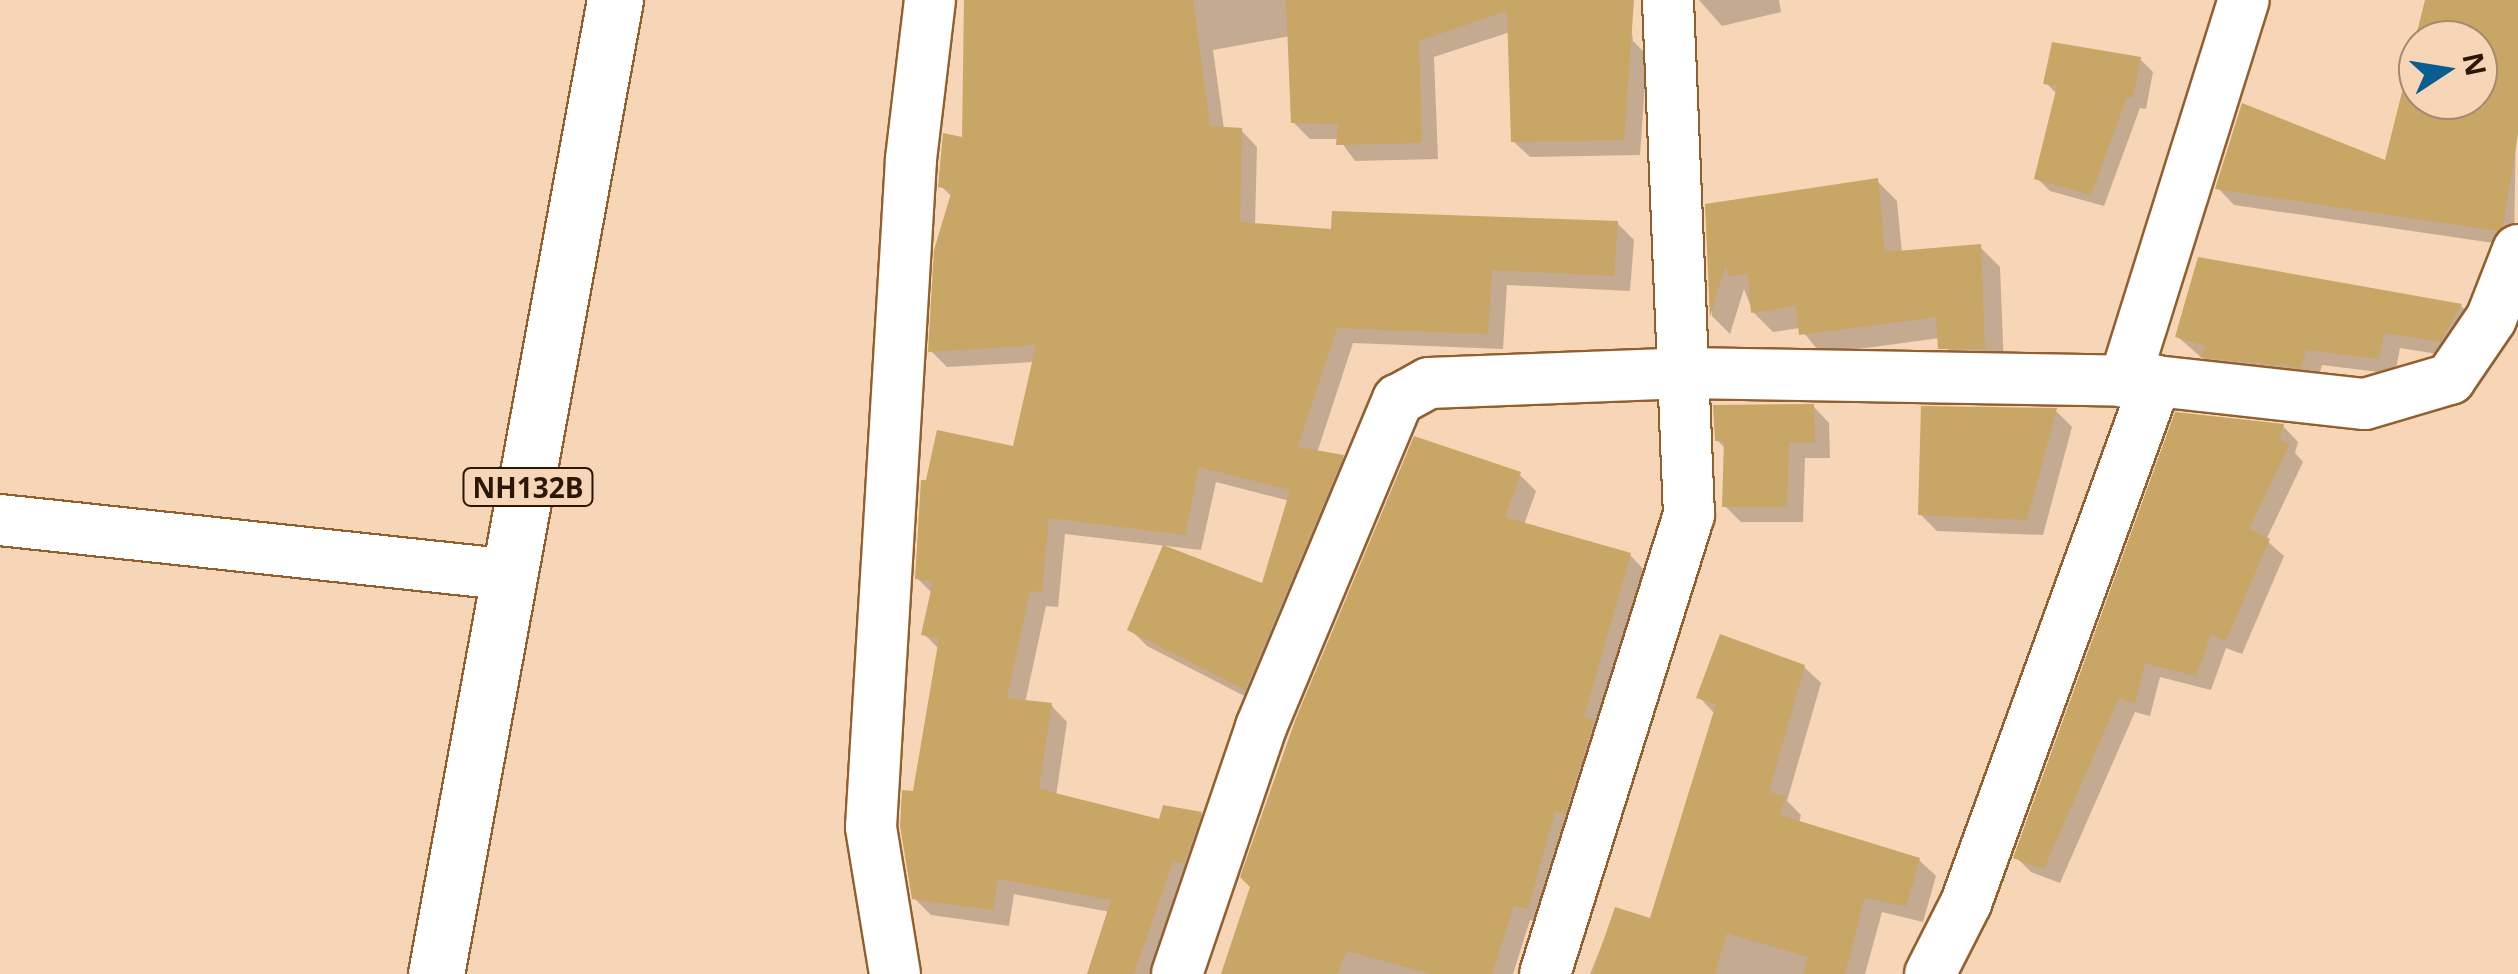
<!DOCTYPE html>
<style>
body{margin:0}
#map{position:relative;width:2518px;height:974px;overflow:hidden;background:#f7d5b7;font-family:"Open Sans",sans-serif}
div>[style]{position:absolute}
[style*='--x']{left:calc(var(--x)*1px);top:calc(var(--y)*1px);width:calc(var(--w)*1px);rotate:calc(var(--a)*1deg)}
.shadow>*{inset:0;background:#0003}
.building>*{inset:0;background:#c7a666}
.roads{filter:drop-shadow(2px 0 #92602f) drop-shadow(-2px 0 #92602f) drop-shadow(0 2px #92602f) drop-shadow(0 -2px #92602f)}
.street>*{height:50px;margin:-25px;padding:0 25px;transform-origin:25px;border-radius:25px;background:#fff}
.highway>*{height:55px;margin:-27.5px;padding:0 27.5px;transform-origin:27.5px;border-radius:27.5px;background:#fff}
span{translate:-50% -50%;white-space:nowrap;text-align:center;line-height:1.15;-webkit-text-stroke:9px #f7d5b7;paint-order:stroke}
.shield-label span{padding:2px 8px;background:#f7d5b7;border:2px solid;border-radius:8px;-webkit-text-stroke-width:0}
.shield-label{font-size:28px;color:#2c1704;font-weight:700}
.north{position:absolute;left:2398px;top:20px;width:100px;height:100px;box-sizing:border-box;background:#f7d5b7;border:2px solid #a6896f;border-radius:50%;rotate:78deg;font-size:28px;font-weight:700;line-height:40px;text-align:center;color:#2c1704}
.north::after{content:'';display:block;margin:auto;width:35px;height:45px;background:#095d8f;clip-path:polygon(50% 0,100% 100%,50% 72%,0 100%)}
</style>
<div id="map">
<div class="shadow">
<i style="clip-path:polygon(966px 0,1628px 0,1633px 41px,1647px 55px,1640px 155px,1530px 157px,1513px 141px,1510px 32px,1434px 57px,1438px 159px,1355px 161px,1339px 139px,1310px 139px,1293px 122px,1290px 36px,1213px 50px,1224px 129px,1241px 130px,1257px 147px,1255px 226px,1333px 231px,1617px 223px,1634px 240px,1630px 291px,1507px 285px,1503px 349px,1353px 343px,1317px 453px,1343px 457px,1359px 474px,1262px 705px,1147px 646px,1130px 629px,1264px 586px,1290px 501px,1216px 482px,1201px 550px,1065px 534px,1058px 607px,1046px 606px,1025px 703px,1051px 705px,1067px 722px,1056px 796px,1161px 822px,1201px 814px,1217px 831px,1156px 974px,1089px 974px,1110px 912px,1014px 894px,1009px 926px,931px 915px,914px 898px,915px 794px,939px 649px,924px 634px,933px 594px,917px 578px,1015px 449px,1035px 362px,947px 367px,931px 351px,952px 197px,941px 186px,964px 140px)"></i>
<i style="clip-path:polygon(1699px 0,1779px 0,1781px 12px,1722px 26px)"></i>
<i style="clip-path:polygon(2429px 0,2518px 0,2514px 246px,2234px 205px,2218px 188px,2386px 163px,2418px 43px,2418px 100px,2478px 100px,2478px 40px,2419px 40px)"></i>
<i style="clip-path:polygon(2140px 59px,2153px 72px,2146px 109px,2140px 108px,2104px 206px,2050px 191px,2037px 178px,2057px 94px,2046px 83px)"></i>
<i style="clip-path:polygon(1877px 181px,1897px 201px,1902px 253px,1980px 247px,2000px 267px,2004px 368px,1960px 368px,1940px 338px,1821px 354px,1800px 328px,1773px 332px,1753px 312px,1744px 289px,1730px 334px,1712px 316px,1708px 207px)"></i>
<i style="clip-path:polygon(2461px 306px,2477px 322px,2457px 357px,2400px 348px,2395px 374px,2322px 365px,2317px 383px,2219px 373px,2178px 337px)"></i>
<i style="clip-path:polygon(1813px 406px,1829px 423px,1830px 458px,1805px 458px,1803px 522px,1741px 522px,1725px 506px,1726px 449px,1717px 440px)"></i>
<i style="clip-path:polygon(2056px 411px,2072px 427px,2043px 535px,1937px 531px,1920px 514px)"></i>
<i style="clip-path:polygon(2283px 426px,2298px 442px,2295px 453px,2303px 462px,2266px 540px,2284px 556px,2242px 654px,2226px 648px,2211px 690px,2160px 677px,2150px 716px,2135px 712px,2060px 883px,2031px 872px,2016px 857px)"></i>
<i style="clip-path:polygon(1519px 474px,1536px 491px,1524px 525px,1630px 555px,1646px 572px,1545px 924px,1530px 920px,1513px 974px,1223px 974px)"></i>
<i style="clip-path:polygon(1804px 667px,1821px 683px,1787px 801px,1801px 815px,1799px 823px,1919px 860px,1936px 876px,1923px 922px,1882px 912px,1865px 974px,1590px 974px,1616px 910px,1652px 921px,1715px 714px,1699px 697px)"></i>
</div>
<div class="building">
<i style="clip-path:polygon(964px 0,1193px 0,1210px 126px,1242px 128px,1240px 222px,1331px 229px,1332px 211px,1618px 221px,1614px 276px,1492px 270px,1488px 334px,1337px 328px,1298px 447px,1344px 455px,1245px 690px,1127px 630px,1163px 545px,1262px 583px,1290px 490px,1199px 467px,1185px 535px,1049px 518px,1042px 592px,1030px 591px,1007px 698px,1052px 703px,1039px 789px,1159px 819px,1163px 805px,1202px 812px,1184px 863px,1173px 861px,1134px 974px,1087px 974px,1111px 900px,998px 879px,993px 910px,912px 899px,900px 826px,902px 790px,913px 791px,939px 638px,921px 635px,933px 581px,915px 579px,921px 480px,926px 480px,937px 430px,1013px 446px,1036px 345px,928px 352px,934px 250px,952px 190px,938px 187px,943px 133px,962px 137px)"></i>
<i style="clip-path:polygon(1286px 0,1634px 0,1624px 140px,1511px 142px,1507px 11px,1419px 41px,1422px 143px,1336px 145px,1338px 124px,1291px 123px)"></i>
<i style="clip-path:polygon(evenodd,2425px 0,2518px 0,2518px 134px,2503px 226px,2498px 231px,2215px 189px,2242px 103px,2385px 160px,2425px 0,2418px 40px,2478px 40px,2478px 100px,2418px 100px,2418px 40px)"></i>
<i style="clip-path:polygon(2052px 42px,2141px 57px,2133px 98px,2127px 97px,2091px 195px,2034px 179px,2057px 86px,2043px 84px)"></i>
<i style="clip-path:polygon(1878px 178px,1885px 252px,1981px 244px,1985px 349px,1938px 349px,1936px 317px,1799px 335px,1796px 306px,1751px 313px,1748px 274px,1728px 276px,1726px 264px,1710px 317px,1705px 204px)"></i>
<i style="clip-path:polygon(2198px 257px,2462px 304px,2440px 342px,2384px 333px,2379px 359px,2306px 350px,2301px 368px,2200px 357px,2206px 346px,2175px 337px)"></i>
<i style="clip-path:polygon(1814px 404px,1815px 443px,1789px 442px,1787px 507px,1722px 507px,1724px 441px,1715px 441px,1713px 405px)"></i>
<i style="clip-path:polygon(1921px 406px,2057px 408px,2027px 520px,1918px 515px)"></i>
<i style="clip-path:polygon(2175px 412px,2284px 424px,2279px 440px,2290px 444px,2249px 529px,2270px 539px,2226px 641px,2211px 635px,2196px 676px,2145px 663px,2135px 703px,2119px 698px,2044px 869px,2013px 858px)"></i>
<i style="clip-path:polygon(1414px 436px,1521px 472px,1505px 517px,1631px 553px,1584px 717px,1594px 720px,1565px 814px,1555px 812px,1528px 909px,1514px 905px,1492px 974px,1431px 974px,1347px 951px,1337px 974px,1221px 974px,1250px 887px,1240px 877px,1296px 718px)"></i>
<i style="clip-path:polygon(1720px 634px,1805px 665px,1769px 792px,1786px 796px,1780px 815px,1920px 858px,1906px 907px,1865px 897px,1845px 974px,1803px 974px,1808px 957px,1727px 933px,1715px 974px,1592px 974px,1615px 907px,1650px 918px,1716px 704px,1696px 698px)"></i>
</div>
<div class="roads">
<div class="street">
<i style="--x:2124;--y:382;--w:400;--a:-72.6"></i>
<i style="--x:0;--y:520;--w:515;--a:6.13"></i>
<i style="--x:895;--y:974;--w:149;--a:-99.3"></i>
<i style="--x:871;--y:827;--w:669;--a:-86.57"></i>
<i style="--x:911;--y:159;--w:160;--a:-83.2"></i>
<i style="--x:1177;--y:974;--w:261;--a:-71.2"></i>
<i style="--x:1261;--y:727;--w:355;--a:-67.3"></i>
<i style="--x:1398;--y:400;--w:35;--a:-29"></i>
<i style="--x:1429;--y:383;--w:257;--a:-2.2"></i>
<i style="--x:1686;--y:373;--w:470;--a:1"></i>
<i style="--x:2156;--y:381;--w:210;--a:6.3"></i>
<i style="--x:2365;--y:404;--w:89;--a:-16.4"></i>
<i style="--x:2450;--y:379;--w:73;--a:-55.7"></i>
<i style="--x:2491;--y:319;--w:74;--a:-68.6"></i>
<i style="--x:1545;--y:974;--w:481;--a:-72.6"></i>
<i style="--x:1689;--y:515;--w:515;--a:-92.34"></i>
<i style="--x:1930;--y:974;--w:80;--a:-63.1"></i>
<i style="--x:1966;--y:903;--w:556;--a:-70"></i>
</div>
<div class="highway">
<i style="--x:436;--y:974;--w:990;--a:-79.59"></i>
</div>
</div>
<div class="shield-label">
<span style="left:528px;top:487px">NH132B</span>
</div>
<div class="north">N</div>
</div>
